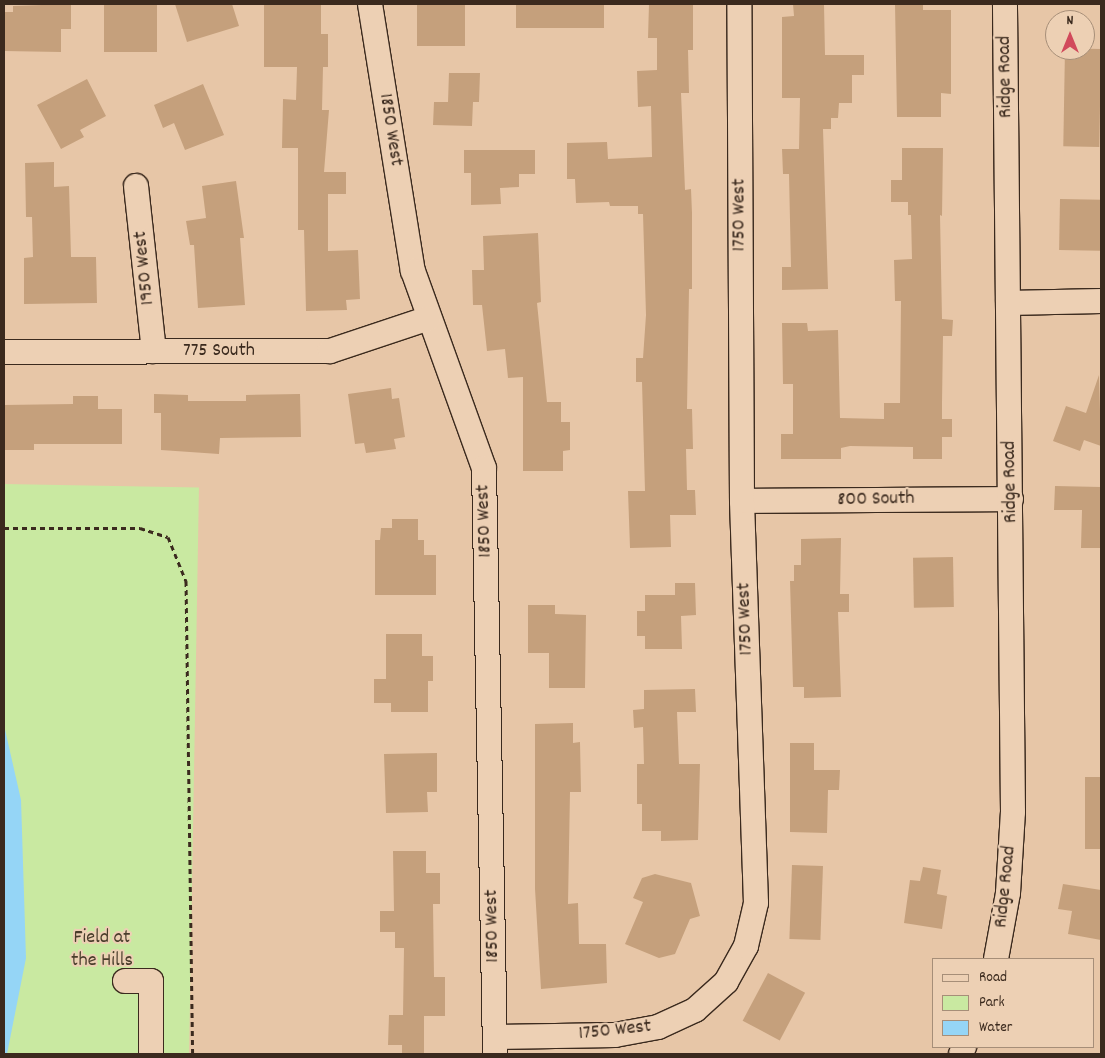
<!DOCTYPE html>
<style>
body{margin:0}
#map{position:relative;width:1105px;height:1058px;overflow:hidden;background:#e7c6a7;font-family:Dekko,sans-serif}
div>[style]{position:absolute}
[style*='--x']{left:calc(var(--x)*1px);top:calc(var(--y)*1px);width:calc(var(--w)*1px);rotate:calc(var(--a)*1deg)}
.green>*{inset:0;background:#c9e9a1;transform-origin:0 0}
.water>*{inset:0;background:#95d5f6}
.building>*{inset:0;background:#c5a07c;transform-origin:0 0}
.path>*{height:3px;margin-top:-1.5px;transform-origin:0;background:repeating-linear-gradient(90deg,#3b2a1e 0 5px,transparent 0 9px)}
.roads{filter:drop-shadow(1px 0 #3b2a1e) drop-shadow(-1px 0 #3b2a1e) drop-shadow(0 1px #3b2a1e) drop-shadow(0 -1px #3b2a1e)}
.minor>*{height:24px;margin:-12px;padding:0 12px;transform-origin:12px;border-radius:12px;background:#edd0b4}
span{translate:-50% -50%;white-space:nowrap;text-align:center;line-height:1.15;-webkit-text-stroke:4px #edd0b4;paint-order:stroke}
.street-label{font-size:20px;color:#3b2a1e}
.park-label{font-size:20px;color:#493d2b}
.frame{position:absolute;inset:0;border:5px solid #3b2a1e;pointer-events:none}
.legend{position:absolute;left:932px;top:958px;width:162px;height:90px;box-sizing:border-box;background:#edd0b4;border:1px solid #a68e78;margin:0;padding:6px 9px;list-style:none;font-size:15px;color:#3b2a1e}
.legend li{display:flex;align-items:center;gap:10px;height:25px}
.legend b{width:25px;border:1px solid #a68e78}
.north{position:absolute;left:1045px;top:10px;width:50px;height:50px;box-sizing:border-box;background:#edd0b4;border:1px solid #a68e78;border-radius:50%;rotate:0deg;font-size:14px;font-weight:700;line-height:20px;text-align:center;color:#3b2a1e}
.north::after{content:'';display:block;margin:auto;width:18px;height:22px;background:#d1495b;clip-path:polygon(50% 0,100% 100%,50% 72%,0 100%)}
</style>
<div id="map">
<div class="green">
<i style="left:4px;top:484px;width:195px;height:570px;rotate:1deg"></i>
</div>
<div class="water">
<i style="clip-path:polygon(4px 725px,21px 800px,26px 958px,7px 1054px,4px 1054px)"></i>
</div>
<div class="building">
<i style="clip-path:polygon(71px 4px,71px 29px,61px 29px,61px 52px,4px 51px,4px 12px,13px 12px,13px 6px)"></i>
<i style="left:104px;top:4px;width:53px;height:48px"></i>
<i style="clip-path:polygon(175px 4px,232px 4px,239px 26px,187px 42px)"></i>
<i style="clip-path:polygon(264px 4px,321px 4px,321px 34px,328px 34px,328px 67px,323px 67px,322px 110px,329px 110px,324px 172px,346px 172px,346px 194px,328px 194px,328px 251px,358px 250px,360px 299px,346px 300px,347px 310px,306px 311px,304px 230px,298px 230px,298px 148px,282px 148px,283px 99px,296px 100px,297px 67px,264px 67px)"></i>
<i style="left:417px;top:4px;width:48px;height:42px"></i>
<i style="left:516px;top:4px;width:88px;height:24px"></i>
<i style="clip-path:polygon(649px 4px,693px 4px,693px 50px,688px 50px,689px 93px,681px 93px,685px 190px,691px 189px,692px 213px,692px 289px,689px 289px,687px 409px,692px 409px,693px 449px,686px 449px,687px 490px,695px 490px,696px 515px,670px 515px,671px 547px,630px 548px,628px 491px,645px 491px,642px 382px,636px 382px,636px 358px,643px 358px,646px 315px,643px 214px,638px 214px,638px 206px,610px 206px,609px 202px,576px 203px,575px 179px,567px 179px,567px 143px,607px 142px,608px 159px,652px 157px,651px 106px,638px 107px,637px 71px,657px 70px,657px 38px,648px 38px)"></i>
<i style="clip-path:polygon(793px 4px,824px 4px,825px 55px,864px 55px,864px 75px,852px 75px,852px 103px,839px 103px,838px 118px,831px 118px,831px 129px,823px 129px,828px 289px,782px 290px,782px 267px,791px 267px,789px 174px,783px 174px,782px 149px,799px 149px,800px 98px,782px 98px,782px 17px,794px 16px)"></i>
<i style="clip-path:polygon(895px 4px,923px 4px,923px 10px,951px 10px,951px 94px,941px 93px,941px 117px,897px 117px)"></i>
<i style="left:1101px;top:49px;width:98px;height:36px;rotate:91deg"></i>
<i style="clip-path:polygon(449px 73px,480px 73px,479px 102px,473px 102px,472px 126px,433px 125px,434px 102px,448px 102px)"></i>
<i style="clip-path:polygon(87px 79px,106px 116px,80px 130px,84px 137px,61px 149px,37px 105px)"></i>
<i style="clip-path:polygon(203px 84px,224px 135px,185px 150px,174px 123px,163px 128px,154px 105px)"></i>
<i style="clip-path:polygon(902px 148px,943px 148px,942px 216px,940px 215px,942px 319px,953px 320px,952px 336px,943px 336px,942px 403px,942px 419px,952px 419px,952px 437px,942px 437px,942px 459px,913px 459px,913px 447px,850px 446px,841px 448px,841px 459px,781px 459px,781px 434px,793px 434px,793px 384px,783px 384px,782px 323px,807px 323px,808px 331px,838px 330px,840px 418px,884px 419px,884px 403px,900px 403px,901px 301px,895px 301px,894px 260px,912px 259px,911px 215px,908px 215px,908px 202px,891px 202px,891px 180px,902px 180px)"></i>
<i style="clip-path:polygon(464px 150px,535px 150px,535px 174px,519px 174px,519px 187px,500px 188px,501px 204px,471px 205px,471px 173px,464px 173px)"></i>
<i style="clip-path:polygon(54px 162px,54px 187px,69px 186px,71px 257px,96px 257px,97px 303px,24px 304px,24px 258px,33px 257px,32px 217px,26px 217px,25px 163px)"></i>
<i style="clip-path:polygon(236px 181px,244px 238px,240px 238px,245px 305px,198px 308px,194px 245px,190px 245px,186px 221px,206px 218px,202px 186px)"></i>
<i style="left:1060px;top:199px;width:41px;height:51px;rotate:1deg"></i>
<i style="clip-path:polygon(538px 233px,541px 302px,537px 303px,547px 402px,561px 402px,561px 422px,570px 422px,570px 450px,563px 451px,563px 471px,523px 471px,523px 377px,508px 378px,505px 349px,487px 351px,482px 305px,473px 305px,472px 270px,484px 270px,483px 236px)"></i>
<i style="clip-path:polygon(1099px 375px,1101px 446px,1084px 440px,1080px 451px,1053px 441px,1066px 406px,1086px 413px)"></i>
<i style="clip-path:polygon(391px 388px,392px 399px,399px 398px,405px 437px,394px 439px,396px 449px,366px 453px,364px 443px,355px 444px,348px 394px)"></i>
<i style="clip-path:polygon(154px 394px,188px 395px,188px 401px,246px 401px,246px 395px,300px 394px,301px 437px,220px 438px,219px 454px,161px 450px,161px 413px,154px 413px)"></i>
<i style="clip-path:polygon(73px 396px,98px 396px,98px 409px,122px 409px,122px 444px,34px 444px,34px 450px,4px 450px,4px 405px,73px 404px)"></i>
<i style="clip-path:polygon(1055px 486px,1101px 487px,1101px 548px,1081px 548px,1082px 510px,1054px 510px)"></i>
<i style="clip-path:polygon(392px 519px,418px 519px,418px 540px,424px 540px,424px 555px,436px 555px,436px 595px,375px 595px,375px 540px,380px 540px,381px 528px,392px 528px)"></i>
<i style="clip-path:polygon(841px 538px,840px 594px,849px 594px,849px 612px,838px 612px,841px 697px,804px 698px,804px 687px,793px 687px,790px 581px,794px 581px,794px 565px,801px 565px,801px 539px)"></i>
<i style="left:953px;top:557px;width:50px;height:40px;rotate:89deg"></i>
<i style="clip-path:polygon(675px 583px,695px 583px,696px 615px,681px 616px,682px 649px,645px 649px,645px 636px,637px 636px,637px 611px,645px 611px,645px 595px,675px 595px)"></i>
<i style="clip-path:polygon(528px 605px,555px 605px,555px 614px,586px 615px,585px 688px,549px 688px,549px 653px,528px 653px)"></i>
<i style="clip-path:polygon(386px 634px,422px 634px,422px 656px,433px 656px,433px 681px,428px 681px,428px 712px,391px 712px,391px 703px,374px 703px,374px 679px,386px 679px)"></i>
<i style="clip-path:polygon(695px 689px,696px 712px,677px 712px,679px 764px,700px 764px,698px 840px,661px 841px,661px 831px,642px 831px,642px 804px,637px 804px,637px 764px,644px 764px,643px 727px,634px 728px,633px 710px,644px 709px,644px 690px)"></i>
<i style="clip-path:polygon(573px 723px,573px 743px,580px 742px,581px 792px,570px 792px,568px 904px,578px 903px,579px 944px,606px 944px,607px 983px,541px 989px,535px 889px,535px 724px)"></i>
<i style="clip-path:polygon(790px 743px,814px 743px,814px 770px,840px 770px,839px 790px,828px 790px,827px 833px,790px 832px)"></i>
<i style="clip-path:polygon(437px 753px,437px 792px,427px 792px,428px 812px,386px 813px,384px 754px)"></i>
<i style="left:1085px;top:777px;width:16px;height:72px"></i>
<i style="clip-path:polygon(393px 851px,426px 851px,426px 873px,440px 873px,440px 904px,433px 904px,434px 977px,445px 977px,445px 1016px,424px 1016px,424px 1054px,402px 1054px,402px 1045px,388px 1045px,389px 1015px,403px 1015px,404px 948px,395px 948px,395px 932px,380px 932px,380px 911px,394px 911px)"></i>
<i style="left:792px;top:865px;width:31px;height:74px;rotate:2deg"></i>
<i style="clip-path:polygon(923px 867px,941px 870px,937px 894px,947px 896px,942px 929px,904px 923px,910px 880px,920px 881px)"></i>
<i style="clip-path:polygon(655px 874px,691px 883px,700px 916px,690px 919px,675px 954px,659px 958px,625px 944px,643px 902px,633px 898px,642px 878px)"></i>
<i style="clip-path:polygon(1063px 884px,1101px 890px,1101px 940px,1068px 934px,1072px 911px,1058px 909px)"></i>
<i style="left:768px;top:973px;width:42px;height:54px;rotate:28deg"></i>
</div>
<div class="path">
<i style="--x:4;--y:528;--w:136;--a:0"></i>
<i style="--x:140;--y:528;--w:29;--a:18"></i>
<i style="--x:168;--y:537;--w:48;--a:67.8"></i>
<i style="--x:186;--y:581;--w:473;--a:89.2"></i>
</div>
<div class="roads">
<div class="minor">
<i style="--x:370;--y:4;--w:270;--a:80.9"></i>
<i style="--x:413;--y:271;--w:209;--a:70.2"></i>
<i style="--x:484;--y:468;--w:586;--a:88.92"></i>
<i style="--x:136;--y:186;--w:166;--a:83.8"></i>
<i style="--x:1008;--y:303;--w:93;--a:-1.2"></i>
<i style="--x:4;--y:352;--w:326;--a:-0.2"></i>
<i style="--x:330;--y:351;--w:104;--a:-18.4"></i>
<i style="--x:742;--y:501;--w:269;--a:-0.4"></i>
<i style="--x:996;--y:959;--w:67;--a:-79.7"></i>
<i style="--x:1008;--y:893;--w:81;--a:-86.5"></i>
<i style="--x:1013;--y:812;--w:808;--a:-90.57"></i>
<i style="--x:125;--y:981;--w:26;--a:0"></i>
<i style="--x:151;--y:981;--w:73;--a:90"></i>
<i style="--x:495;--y:1037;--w:120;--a:-1"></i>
<i style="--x:615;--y:1035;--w:44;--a:-10.5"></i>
<i style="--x:658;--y:1027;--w:41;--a:-24.7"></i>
<i style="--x:695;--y:1010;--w:42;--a:-42.1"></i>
<i style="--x:726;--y:982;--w:41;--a:-60.9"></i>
<i style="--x:746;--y:946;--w:44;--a:-76.9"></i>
<i style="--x:756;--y:903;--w:402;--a:-92"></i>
<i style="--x:742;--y:501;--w:497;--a:-90.3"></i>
<i style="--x:961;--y:1054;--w:8;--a:-67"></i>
</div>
</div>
<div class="street-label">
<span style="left:1006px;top:77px;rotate:-91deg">Ridge Road</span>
<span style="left:390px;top:130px;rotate:81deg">1850 West</span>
<span style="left:740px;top:215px;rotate:-90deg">1750 West</span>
<span style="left:145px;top:268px;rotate:-96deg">1950 West</span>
<span style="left:219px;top:351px">775 South</span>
<span style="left:1011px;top:482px;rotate:-91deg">Ridge Road</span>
<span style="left:876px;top:500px;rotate:-1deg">800 South</span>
<span style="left:485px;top:521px;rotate:-92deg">1850 West</span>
<span style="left:746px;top:619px;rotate:-92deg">1750 West</span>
<span style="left:1006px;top:887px;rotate:-84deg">Ridge Road</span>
<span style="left:493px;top:926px;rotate:-91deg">1850 West</span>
<span style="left:615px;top:1031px;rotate:-6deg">1750 West</span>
</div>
<div class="park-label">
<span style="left:102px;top:950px">Field at<br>the Hills</span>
</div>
<div class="frame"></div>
<ul class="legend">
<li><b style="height:6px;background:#edd0b4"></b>Road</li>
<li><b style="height:14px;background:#c9e9a1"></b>Park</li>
<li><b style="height:14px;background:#95d5f6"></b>Water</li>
</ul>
<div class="north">N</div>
</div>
